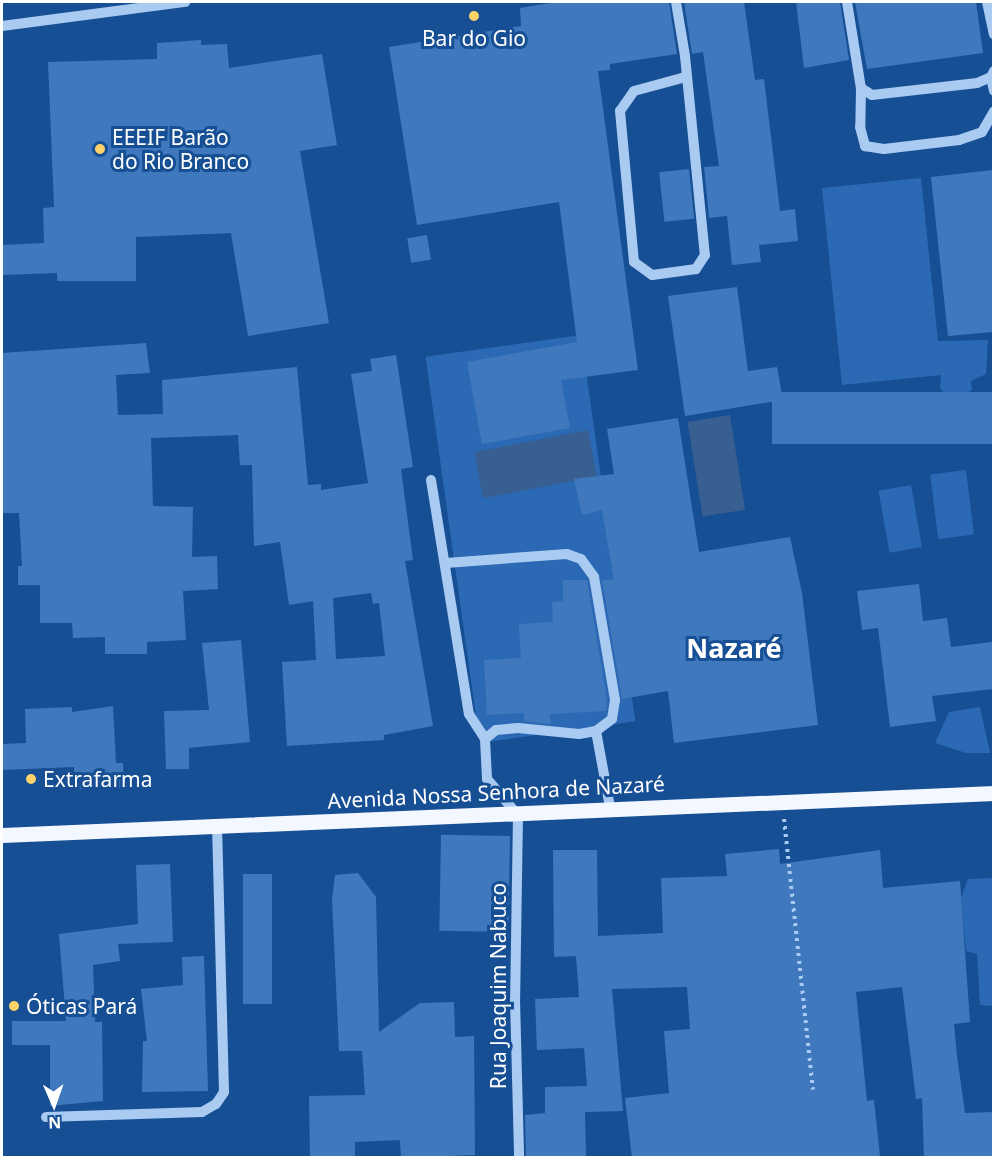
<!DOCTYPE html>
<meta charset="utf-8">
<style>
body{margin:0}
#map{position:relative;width:995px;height:1159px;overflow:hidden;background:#174f95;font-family:"Noto Sans",sans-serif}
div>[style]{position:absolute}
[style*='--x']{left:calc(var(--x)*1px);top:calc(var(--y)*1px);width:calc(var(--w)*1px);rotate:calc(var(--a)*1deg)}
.green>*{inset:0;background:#2b69b4;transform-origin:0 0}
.water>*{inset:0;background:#375f92;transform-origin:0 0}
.building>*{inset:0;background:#4078bd;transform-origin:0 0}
.path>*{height:4px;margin-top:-2px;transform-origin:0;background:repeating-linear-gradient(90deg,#a9caf1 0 3px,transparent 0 7.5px)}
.minor>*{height:10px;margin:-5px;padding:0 5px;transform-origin:5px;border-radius:5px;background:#a9caf1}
.major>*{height:15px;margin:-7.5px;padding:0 7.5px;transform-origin:7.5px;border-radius:7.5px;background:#f3f7ff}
.dots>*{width:16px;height:16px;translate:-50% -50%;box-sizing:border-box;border:3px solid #174f95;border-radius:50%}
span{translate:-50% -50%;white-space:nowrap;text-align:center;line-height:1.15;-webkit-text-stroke:6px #174f95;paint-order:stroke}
.poi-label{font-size:21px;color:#fff}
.left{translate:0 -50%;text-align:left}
.street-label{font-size:21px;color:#fff}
.district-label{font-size:27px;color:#fff;font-weight:700}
.frame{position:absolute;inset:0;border:3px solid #fff;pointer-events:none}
.north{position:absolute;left:24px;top:1075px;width:60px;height:60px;-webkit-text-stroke:4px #174f95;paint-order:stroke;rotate:178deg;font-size:16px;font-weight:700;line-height:24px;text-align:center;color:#fff}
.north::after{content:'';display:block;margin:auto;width:21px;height:27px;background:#fff;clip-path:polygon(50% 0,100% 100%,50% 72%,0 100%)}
</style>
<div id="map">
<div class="green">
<i style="clip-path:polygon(921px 178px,938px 341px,988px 340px,986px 374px,971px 381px,972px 390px,959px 398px,946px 396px,940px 388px,941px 375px,842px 385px,822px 188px)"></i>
<i style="left:581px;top:335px;width:390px;height:157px;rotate:82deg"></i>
<i style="left:966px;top:470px;width:65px;height:36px;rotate:83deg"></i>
<i style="left:911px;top:485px;width:63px;height:33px;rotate:80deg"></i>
<i style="clip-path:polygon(980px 707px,990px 753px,966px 753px,935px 743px,949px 712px)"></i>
<i style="clip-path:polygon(993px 878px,993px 1006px,980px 1005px,977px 954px,966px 951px,961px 898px,968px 879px)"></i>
</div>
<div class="water">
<i style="left:730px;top:415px;width:96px;height:43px;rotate:81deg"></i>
<i style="left:588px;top:430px;width:47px;height:116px;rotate:79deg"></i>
</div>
<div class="building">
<i style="clip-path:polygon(556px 2px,669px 2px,677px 54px,610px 64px,610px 70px,598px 71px,638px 370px,561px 380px,570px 428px,482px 444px,467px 362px,577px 342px,559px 202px,417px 225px,389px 47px,521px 26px,520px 8px)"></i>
<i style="clip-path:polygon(684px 2px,744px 2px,755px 80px,764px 79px,780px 211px,795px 209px,798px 241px,759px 245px,761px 262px,732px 265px,727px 216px,709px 218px,704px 167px,719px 166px,703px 52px,692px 54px)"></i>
<i style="clip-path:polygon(796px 2px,840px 2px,849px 60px,804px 68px)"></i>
<i style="clip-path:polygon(855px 2px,976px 2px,983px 53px,867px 69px)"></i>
<i style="clip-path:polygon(201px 40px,201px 45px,227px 44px,229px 68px,322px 54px,337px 145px,300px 151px,329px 323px,248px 336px,231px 233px,136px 237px,136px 281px,57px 281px,57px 273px,2px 275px,2px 245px,44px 243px,43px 208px,54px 207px,48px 62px,157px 59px,157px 43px)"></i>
<i style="left:689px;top:169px;width:50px;height:30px;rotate:84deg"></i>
<i style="clip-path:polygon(993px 170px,993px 332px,948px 336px,931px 177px)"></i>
<i style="left:427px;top:235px;width:25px;height:20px;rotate:81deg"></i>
<i style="clip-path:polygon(737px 287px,748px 371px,777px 367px,783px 400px,685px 416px,668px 296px)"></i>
<i style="clip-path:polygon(evenodd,146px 343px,150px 373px,116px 375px,118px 415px,163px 414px,162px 380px,297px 367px,308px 485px,321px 484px,321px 490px,368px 483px,351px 374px,372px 371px,370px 359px,396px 355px,413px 467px,401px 469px,413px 560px,405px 561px,433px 726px,384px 735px,384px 740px,287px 746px,282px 662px,316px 660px,313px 601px,289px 605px,280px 542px,254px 546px,252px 465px,240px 465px,238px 435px,151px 438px,153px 506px,193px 507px,192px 557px,217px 556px,218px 589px,183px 591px,186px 640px,147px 642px,147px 654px,105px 654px,105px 637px,73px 638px,72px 623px,40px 623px,40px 585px,18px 585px,18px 566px,22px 566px,19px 513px,2px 513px,2px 353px,146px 343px,371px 593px,373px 604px,379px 603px,385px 656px,336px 659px,333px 598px,371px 593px)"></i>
<i style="left:993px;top:392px;width:52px;height:221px;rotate:90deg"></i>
<i style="clip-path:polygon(678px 418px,699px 552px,790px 537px,802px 593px,818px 725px,674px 743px,668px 691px,622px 699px,602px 580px,614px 580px,602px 510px,582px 515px,574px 479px,614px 474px,607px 429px)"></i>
<i style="clip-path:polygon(563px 580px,587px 580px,607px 700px,606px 711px,550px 714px,551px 724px,524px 721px,524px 713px,487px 715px,484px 660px,521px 658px,519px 624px,553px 622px,552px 602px,563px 601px)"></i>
<i style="clip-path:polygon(919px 584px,923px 621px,947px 618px,951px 647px,992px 642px,993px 689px,932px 696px,936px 721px,890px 727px,878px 628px,862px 630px,857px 591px)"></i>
<i style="clip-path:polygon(241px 640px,250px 742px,189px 748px,189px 769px,166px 769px,164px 711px,209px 710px,202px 643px)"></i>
<i style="clip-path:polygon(113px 706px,116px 763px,123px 763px,124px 788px,74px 789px,74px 767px,2px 770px,2px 744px,26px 743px,25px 709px,72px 707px,72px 712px)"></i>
<i style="left:510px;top:836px;width:96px;height:69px;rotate:91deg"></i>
<i style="clip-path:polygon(779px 849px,780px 864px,880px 850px,883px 888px,960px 881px,970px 1022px,954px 1024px,957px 1056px,965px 1113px,993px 1112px,993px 1158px,924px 1158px,922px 1098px,916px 1099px,902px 987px,856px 992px,867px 1101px,874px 1100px,880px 1156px,632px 1158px,625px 1098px,669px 1093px,664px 1031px,690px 1029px,687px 987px,612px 989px,623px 1111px,585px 1112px,586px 1158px,526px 1158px,525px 1115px,545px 1113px,545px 1087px,587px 1086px,584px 1048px,537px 1050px,535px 999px,579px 997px,576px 956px,554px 957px,553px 850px,597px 850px,598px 936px,663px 933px,661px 878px,727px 876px,725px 854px)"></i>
<i style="clip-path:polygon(170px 864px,173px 942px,118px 944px,120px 961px,93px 965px,95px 1022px,102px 1022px,103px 1101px,50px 1106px,50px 1045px,12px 1045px,12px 1021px,66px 1021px,59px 934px,138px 924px,136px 865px)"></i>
<i style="clip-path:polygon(358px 873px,376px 897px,379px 1032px,420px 1003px,454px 1002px,455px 1037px,474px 1036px,475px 1155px,401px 1158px,400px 1140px,355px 1142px,355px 1158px,310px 1158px,309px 1096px,365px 1095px,362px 1051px,339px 1051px,332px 899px,335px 875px)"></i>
<i style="left:243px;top:874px;width:29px;height:130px"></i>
<i style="clip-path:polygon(204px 956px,208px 1091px,142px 1092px,143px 1041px,147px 1041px,141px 989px,183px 985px,182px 957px)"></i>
</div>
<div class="path">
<i style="--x:784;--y:819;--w:272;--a:83.9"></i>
</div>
<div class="minor">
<i style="--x:676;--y:2;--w:55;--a:80.5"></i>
<i style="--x:685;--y:56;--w:200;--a:84.3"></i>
<i style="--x:705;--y:255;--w:17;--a:123"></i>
<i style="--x:696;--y:269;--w:44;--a:172.2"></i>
<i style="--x:652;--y:275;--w:22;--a:-144"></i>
<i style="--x:634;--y:262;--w:152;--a:-95.3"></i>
<i style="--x:620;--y:111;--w:24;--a:-55"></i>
<i style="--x:634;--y:91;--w:54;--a:-15.1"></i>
<i style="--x:847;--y:2;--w:87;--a:80.8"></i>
<i style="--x:861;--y:88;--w:13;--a:32"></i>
<i style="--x:872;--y:95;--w:106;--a:-6.5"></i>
<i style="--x:977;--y:83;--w:15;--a:-23"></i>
<i style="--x:991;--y:77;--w:7;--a:-63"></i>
<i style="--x:987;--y:2;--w:33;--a:78"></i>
<i style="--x:2;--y:26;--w:185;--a:-7.5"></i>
<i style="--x:991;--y:77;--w:14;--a:78"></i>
<i style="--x:861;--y:88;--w:39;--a:91"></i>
<i style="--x:860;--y:127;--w:20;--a:75"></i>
<i style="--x:865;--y:146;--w:19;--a:9"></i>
<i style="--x:884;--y:149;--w:76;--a:-6.8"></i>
<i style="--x:959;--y:140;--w:24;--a:-19"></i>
<i style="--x:982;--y:132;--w:24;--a:-60"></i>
<i style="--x:431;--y:480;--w:237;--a:80.8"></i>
<i style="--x:469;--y:714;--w:30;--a:57"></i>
<i style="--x:446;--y:563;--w:121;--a:-4.3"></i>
<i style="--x:567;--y:554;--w:15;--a:20"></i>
<i style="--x:581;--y:559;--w:22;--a:54"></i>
<i style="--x:594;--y:577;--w:125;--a:80.3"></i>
<i style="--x:615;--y:700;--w:19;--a:99"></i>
<i style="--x:612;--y:719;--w:20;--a:143"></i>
<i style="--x:596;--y:731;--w:17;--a:170"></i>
<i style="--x:579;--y:734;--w:61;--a:-174.4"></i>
<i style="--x:518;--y:728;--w:22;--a:175"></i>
<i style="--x:496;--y:730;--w:14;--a:141"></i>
<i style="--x:485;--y:739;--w:40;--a:87.1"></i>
<i style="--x:487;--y:779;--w:48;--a:49.3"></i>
<i style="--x:518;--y:815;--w:185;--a:90.9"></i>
<i style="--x:515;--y:1000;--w:158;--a:88.5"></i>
<i style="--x:596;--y:731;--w:77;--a:79.6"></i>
<i style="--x:46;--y:1117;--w:156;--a:-1.8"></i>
<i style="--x:202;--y:1112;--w:16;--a:-30"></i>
<i style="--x:216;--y:1104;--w:14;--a:-56"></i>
<i style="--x:224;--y:1092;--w:268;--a:-91.5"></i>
</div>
<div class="major">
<i style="--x:2;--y:835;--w:993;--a:-2.42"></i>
</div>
<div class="dots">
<i style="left:474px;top:16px;background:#ffd369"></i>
<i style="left:100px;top:149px;background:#ffd369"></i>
<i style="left:31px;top:779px;background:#ffd369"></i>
<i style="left:14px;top:1006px;background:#ffd369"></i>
</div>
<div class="poi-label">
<span style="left:474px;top:38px">Bar do Gio</span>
<span class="left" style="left:112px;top:149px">EEEIF Barão<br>do Rio Branco</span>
<span class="left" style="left:43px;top:779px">Extrafarma</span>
<span class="left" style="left:26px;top:1006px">Óticas Pará</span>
</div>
<div class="street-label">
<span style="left:496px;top:792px;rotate:-3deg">Avenida Nossa Senhora de Nazaré</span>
<span style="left:498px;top:986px;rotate:-90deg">Rua Joaquim Nabuco</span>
</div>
<div class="district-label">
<span style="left:734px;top:648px">Nazaré</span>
</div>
<div class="frame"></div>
<div class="north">N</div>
</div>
